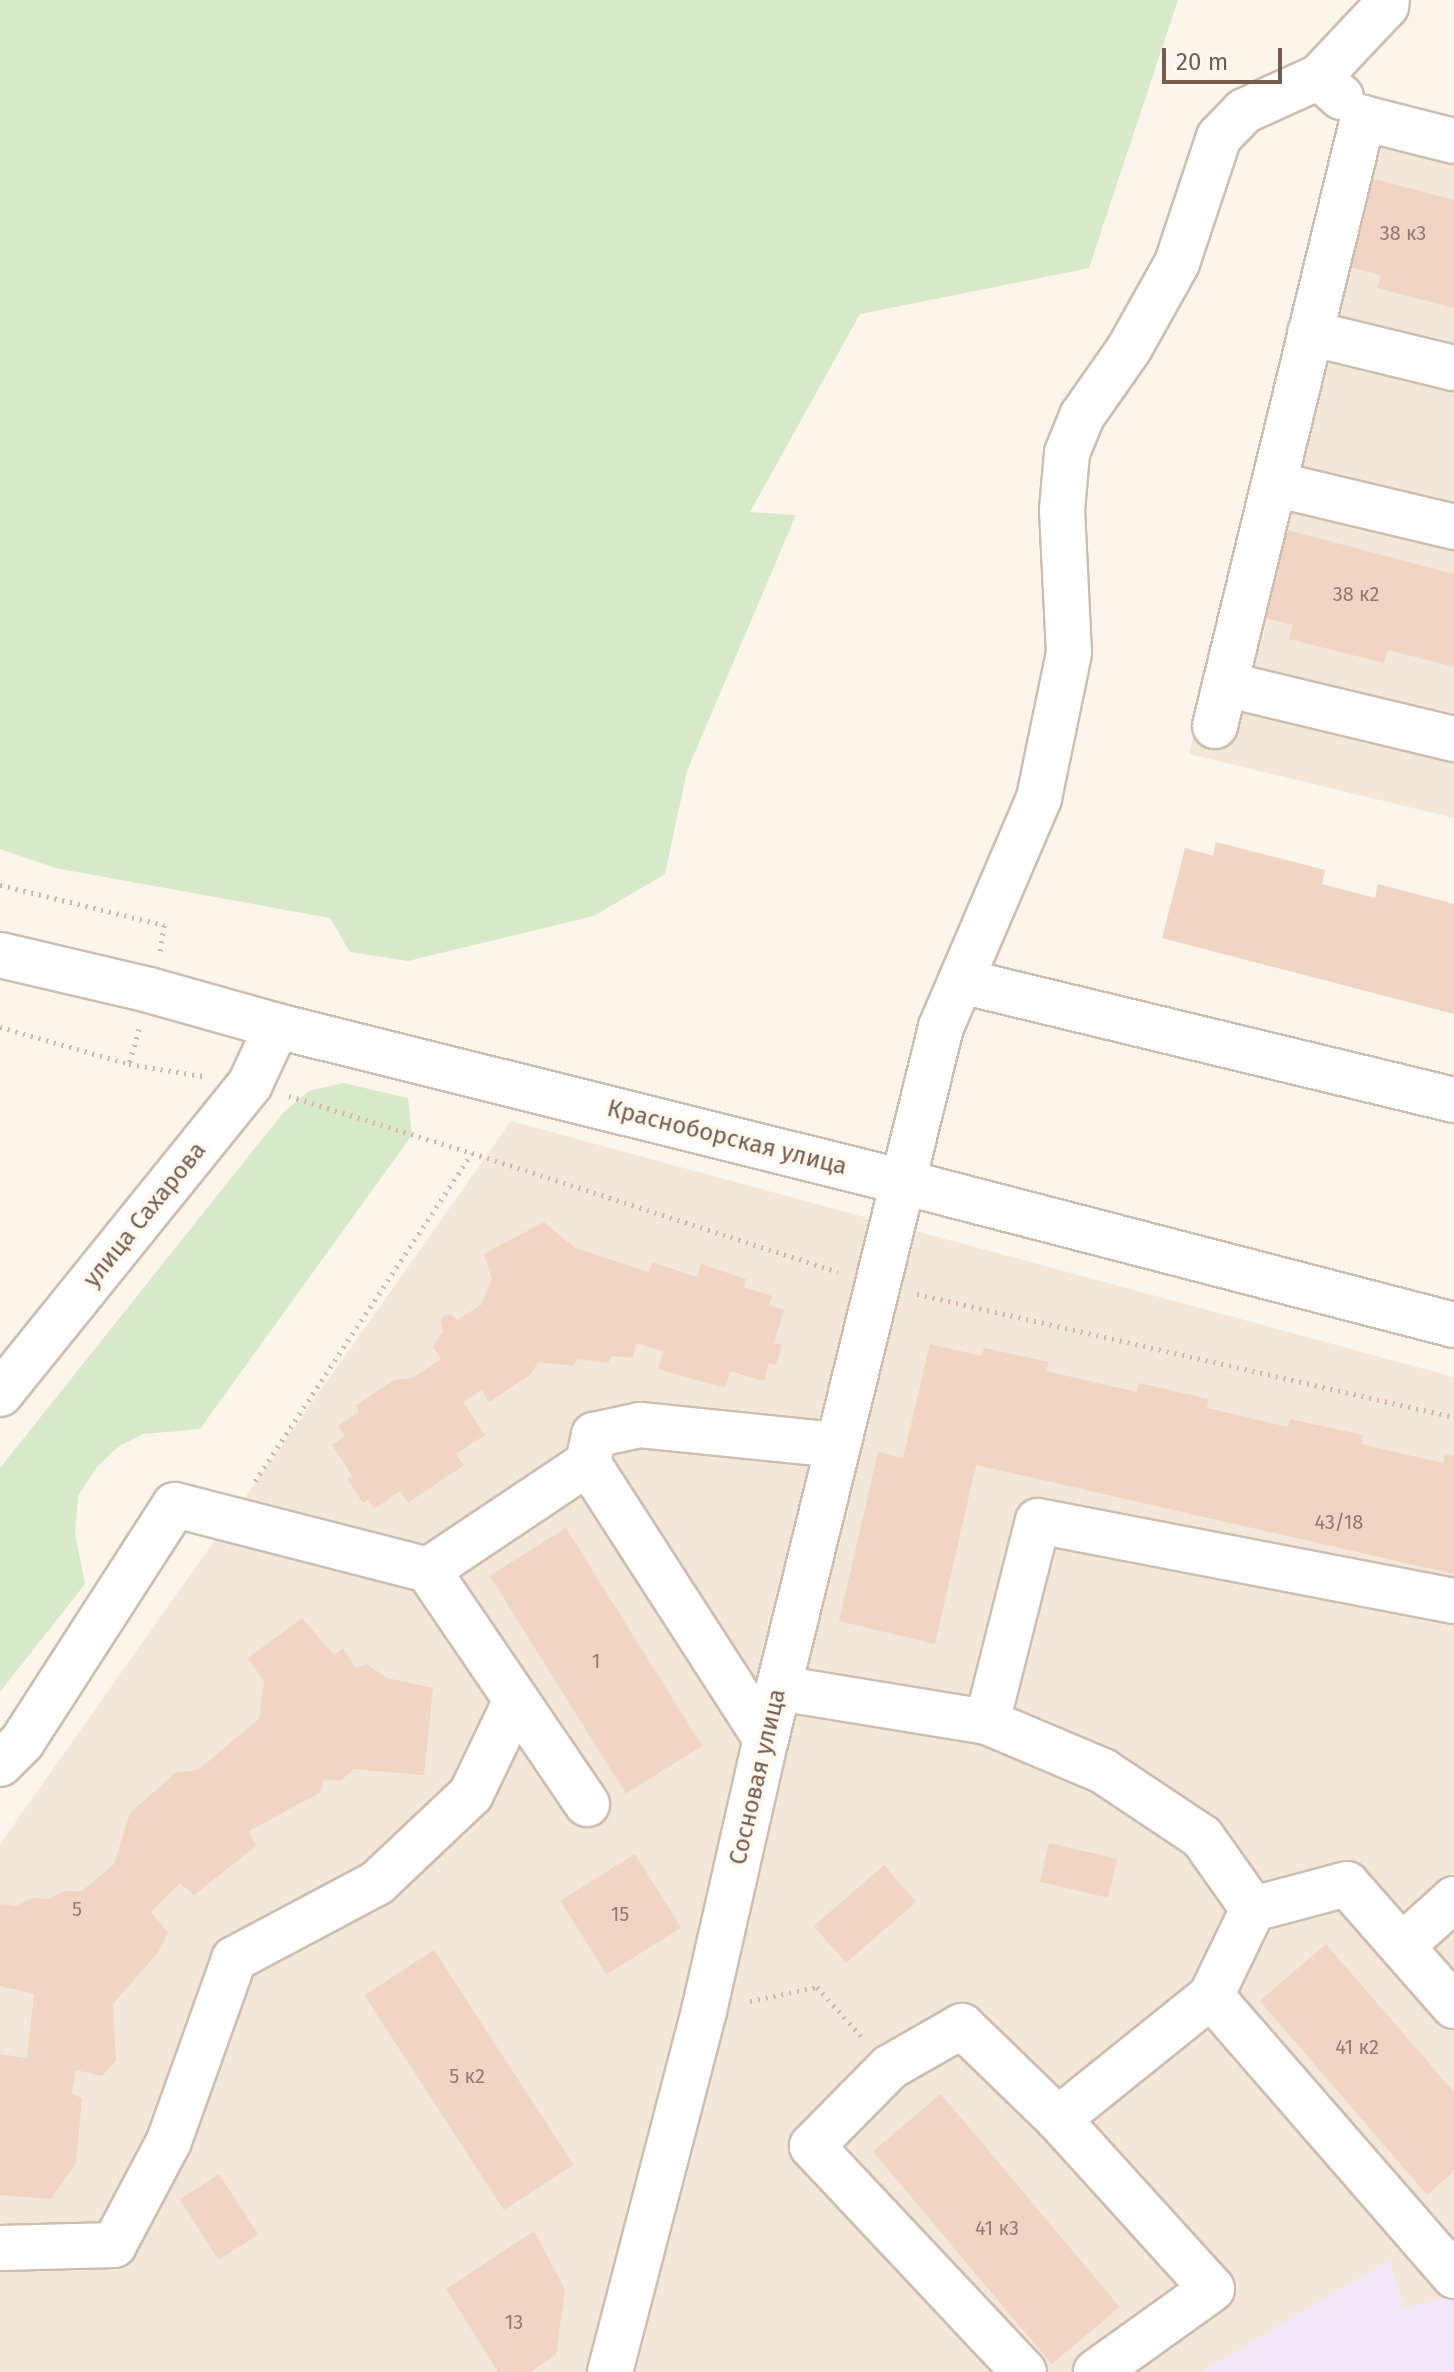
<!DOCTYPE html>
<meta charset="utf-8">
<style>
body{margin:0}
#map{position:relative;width:1454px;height:2372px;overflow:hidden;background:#fcf5eb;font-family:"Fira Sans",sans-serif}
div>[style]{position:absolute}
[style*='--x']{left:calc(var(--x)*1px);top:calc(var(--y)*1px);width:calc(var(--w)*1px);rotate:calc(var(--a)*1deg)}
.residential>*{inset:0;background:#f3e7d9}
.education>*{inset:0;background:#f2e7f8}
.green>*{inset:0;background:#d7e9c9}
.building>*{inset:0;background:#f0d4c4;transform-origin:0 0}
.path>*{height:5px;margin-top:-2.5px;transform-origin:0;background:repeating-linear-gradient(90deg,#d5b7a6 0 2px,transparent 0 8px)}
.roads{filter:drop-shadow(2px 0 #cebdb1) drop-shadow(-2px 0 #cebdb1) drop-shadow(0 2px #cebdb1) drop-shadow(0 -2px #cebdb1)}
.minor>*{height:44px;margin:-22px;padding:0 22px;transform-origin:22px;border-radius:22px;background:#fff}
span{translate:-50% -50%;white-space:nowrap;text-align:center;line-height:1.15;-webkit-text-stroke:8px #fef9f1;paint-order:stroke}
.number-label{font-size:20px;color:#947a6c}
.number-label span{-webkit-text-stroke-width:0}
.street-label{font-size:24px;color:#765c4f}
.scale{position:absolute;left:1162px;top:48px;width:120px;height:36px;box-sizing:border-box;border:4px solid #765c4f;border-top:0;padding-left:10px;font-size:24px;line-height:28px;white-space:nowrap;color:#765c4f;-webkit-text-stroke:6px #fef9f1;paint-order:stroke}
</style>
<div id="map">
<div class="residential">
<i style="clip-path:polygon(1351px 91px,1454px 116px,1454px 818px,1189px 754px)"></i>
<i style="clip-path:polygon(511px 1121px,1454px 1377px,1454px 2372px,0 2372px,0 1844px)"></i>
</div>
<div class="education">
<i style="clip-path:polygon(1389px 2260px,1404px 2308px,1454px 2296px,1454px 2372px,1202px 2372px)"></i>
</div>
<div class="green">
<i style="clip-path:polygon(0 0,1178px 0,1089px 268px,860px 314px,750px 512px,796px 515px,687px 771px,665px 874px,594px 916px,408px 961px,350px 952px,330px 918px,55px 868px,0 849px)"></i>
<i style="clip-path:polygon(343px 1083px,408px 1098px,412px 1135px,200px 1429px,143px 1434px,119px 1446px,97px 1467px,78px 1496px,75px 1533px,85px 1584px,0 1692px,0 1468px,283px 1113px,309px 1091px)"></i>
</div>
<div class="building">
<i style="clip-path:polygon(1367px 177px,1454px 200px,1454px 308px,1377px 288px,1381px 275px,1345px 266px)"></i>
<i style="clip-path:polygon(1276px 527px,1454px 574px,1454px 667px,1388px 650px,1384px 663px,1289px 639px,1293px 625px,1253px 615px)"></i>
<i style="clip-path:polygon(1216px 842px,1325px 870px,1322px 884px,1375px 898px,1378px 884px,1454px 904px,1454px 1014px,1162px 938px,1185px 848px,1213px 856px)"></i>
<i style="clip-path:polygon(544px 1222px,575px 1248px,649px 1272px,652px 1262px,697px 1277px,701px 1264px,746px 1279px,744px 1287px,772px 1296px,769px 1305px,784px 1310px,774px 1343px,782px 1345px,776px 1365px,769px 1363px,764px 1381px,730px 1371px,725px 1388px,658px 1369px,663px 1351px,636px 1343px,633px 1358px,612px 1356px,608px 1363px,577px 1359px,573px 1366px,538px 1362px,531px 1374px,489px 1402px,482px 1390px,463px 1402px,485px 1435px,456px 1454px,464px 1465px,408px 1503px,400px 1491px,374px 1509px,368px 1499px,363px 1503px,347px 1479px,352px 1476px,332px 1445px,345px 1436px,338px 1426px,359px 1412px,356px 1405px,394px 1380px,413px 1378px,441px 1359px,433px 1347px,443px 1331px,440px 1322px,444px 1316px,451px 1314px,457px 1320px,481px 1305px,492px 1278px,484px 1254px)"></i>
<i style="clip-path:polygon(930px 1344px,982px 1356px,984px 1348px,1049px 1362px,1046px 1371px,1137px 1392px,1139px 1383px,1209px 1399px,1207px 1408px,1288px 1427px,1290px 1419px,1363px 1435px,1361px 1444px,1443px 1463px,1445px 1454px,1454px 1456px,1454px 1574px,976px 1465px,935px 1644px,839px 1621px,878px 1452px,903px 1458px)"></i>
<i style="left:566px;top:1528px;width:257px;height:90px;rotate:58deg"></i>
<i style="clip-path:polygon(302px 1618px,334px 1655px,343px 1649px,356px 1668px,367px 1664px,387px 1678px,433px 1688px,424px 1775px,354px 1769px,340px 1781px,324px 1779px,321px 1792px,249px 1831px,256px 1846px,194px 1895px,180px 1883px,151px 1912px,168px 1933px,159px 1951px,113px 2004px,116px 2061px,102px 2076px,76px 2070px,72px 2094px,82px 2098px,76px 2163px,51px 2199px,0 2195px,0 2054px,27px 2058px,34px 1994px,0 1986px,0 1904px,16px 1906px,32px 1898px,49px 1899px,65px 1891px,82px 1891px,114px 1864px,130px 1813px,175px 1773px,198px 1770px,259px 1719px,264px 1681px,248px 1658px)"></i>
<i style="left:1049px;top:1843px;width:70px;height:40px;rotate:13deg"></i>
<i style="left:635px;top:1854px;width:87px;height:88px;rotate:58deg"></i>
<i style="left:884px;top:1865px;width:49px;height:93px;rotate:49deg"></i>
<i style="clip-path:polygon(1326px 1944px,1454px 2092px,1454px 2171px,1427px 2195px,1260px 2001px)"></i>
<i style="left:434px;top:1950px;width:256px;height:83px;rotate:57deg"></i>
<i style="left:941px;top:2094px;width:278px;height:89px;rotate:50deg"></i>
<i style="left:219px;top:2174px;width:72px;height:47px;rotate:57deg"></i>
<i style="clip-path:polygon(534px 2231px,565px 2289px,556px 2355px,530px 2372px,498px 2372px,446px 2289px)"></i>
</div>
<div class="path">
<i style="--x:0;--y:885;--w:169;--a:13.7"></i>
<i style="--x:164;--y:925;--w:28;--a:98"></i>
<i style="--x:0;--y:1027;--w:134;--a:16"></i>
<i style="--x:139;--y:1029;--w:36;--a:106"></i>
<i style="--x:129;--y:1064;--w:74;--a:9.3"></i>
<i style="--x:289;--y:1096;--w:192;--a:17.3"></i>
<i style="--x:917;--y:1294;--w:551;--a:12.9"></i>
<i style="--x:255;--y:1481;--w:393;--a:-56.5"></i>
<i style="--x:472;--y:1153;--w:385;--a:18"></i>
<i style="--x:750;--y:2001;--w:68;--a:-11.8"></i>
<i style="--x:817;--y:1987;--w:66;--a:48.1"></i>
</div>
<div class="roads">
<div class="minor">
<i style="--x:1341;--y:97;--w:30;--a:-138"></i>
<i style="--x:1319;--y:77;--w:98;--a:-46.7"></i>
<i style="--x:1386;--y:6;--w:6;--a:-81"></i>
<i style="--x:1310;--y:333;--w:148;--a:13.7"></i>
<i style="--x:1274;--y:484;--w:185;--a:13.4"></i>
<i style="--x:1225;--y:684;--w:236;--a:13.5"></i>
<i style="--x:1215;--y:726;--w:626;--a:-76.32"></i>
<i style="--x:1363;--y:118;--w:94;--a:14.2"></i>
<i style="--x:0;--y:955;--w:153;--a:13.2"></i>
<i style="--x:149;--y:990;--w:133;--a:15.7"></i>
<i style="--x:277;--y:1026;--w:645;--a:13.99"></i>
<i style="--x:903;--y:1182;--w:569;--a:14.55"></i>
<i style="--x:961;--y:981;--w:507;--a:13.57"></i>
<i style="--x:0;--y:1394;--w:398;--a:-51.1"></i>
<i style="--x:250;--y:1084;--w:64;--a:-65"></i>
<i style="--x:588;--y:1463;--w:29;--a:-78"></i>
<i style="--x:594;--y:1435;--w:47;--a:-12.3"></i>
<i style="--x:640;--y:1425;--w:199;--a:5.8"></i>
<i style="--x:428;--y:1570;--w:192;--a:-33.8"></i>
<i style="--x:588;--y:1463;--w:328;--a:57.2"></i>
<i style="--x:779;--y:1688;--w:211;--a:9.3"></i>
<i style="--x:987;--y:1722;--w:126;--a:22.9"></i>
<i style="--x:1103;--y:1771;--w:119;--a:33.7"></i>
<i style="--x:1202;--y:1837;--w:88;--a:54.7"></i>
<i style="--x:987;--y:1722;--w:207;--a:-75.8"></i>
<i style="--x:1038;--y:1521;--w:424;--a:10.9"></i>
<i style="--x:0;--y:1764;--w:31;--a:-45"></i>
<i style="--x:22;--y:1742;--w:282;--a:-57.2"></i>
<i style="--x:175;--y:1505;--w:261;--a:14.4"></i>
<i style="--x:428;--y:1570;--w:283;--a:55.8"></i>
<i style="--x:1402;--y:1946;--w:70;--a:-42.1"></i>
<i style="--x:1454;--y:2006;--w:162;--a:-131.3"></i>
<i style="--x:1347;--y:1884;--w:97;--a:165.1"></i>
<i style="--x:1253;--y:1909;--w:97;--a:115.8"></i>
<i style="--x:1211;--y:1996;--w:371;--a:49"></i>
<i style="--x:1058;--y:2119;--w:196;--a:-38.8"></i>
<i style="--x:0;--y:2248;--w:114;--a:-1.5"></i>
<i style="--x:114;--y:2245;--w:118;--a:-62.1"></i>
<i style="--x:169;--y:2141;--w:193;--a:-70.3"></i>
<i style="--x:234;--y:1959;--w:162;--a:-28"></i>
<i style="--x:377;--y:1883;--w:129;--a:-43.4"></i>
<i style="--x:471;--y:1794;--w:104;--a:-64.4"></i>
<i style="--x:610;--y:2372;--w:373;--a:-75.4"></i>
<i style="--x:704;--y:2011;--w:279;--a:-77.2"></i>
<i style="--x:766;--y:1739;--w:733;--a:-76.19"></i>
<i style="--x:941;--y:1027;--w:249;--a:-66.8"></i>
<i style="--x:1039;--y:798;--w:148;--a:-78.3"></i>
<i style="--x:1069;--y:653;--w:143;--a:-92.8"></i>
<i style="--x:1062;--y:510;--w:57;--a:-85"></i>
<i style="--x:1067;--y:453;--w:40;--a:-68"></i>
<i style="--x:1082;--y:416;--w:82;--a:-55"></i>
<i style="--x:1129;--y:349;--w:98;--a:-60.8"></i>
<i style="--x:1177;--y:263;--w:133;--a:-71.6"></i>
<i style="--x:1219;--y:137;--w:36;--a:-46"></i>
<i style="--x:1244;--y:111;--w:82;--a:-24.4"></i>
<i style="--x:1024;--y:2372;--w:310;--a:-133.2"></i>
<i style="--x:812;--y:2146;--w:111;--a:-45.4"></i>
<i style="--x:890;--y:2067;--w:83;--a:-29.7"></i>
<i style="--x:962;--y:2026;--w:134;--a:44.1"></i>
<i style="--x:1058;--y:2119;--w:229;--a:47.8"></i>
<i style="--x:1212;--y:2289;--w:143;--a:144.4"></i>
</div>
</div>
<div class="number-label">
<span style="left:1403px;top:233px">38 к3</span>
<span style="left:1356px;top:594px">38 к2</span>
<span style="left:1339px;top:1522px">43/18</span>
<span style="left:596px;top:1661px">1</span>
<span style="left:77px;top:1909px">5</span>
<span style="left:620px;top:1914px">15</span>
<span style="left:1357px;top:2047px">41 к2</span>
<span style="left:467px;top:2076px">5 к2</span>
<span style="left:997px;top:2228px">41 к3</span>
<span style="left:514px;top:2322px">13</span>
</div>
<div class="street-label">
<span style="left:727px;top:1138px;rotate:14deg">Красноборская улица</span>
<span style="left:145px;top:1215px;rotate:-51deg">улица Сахарова</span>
<span style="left:758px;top:1777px;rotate:-77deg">Сосновая улица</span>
</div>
<div class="scale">20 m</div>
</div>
